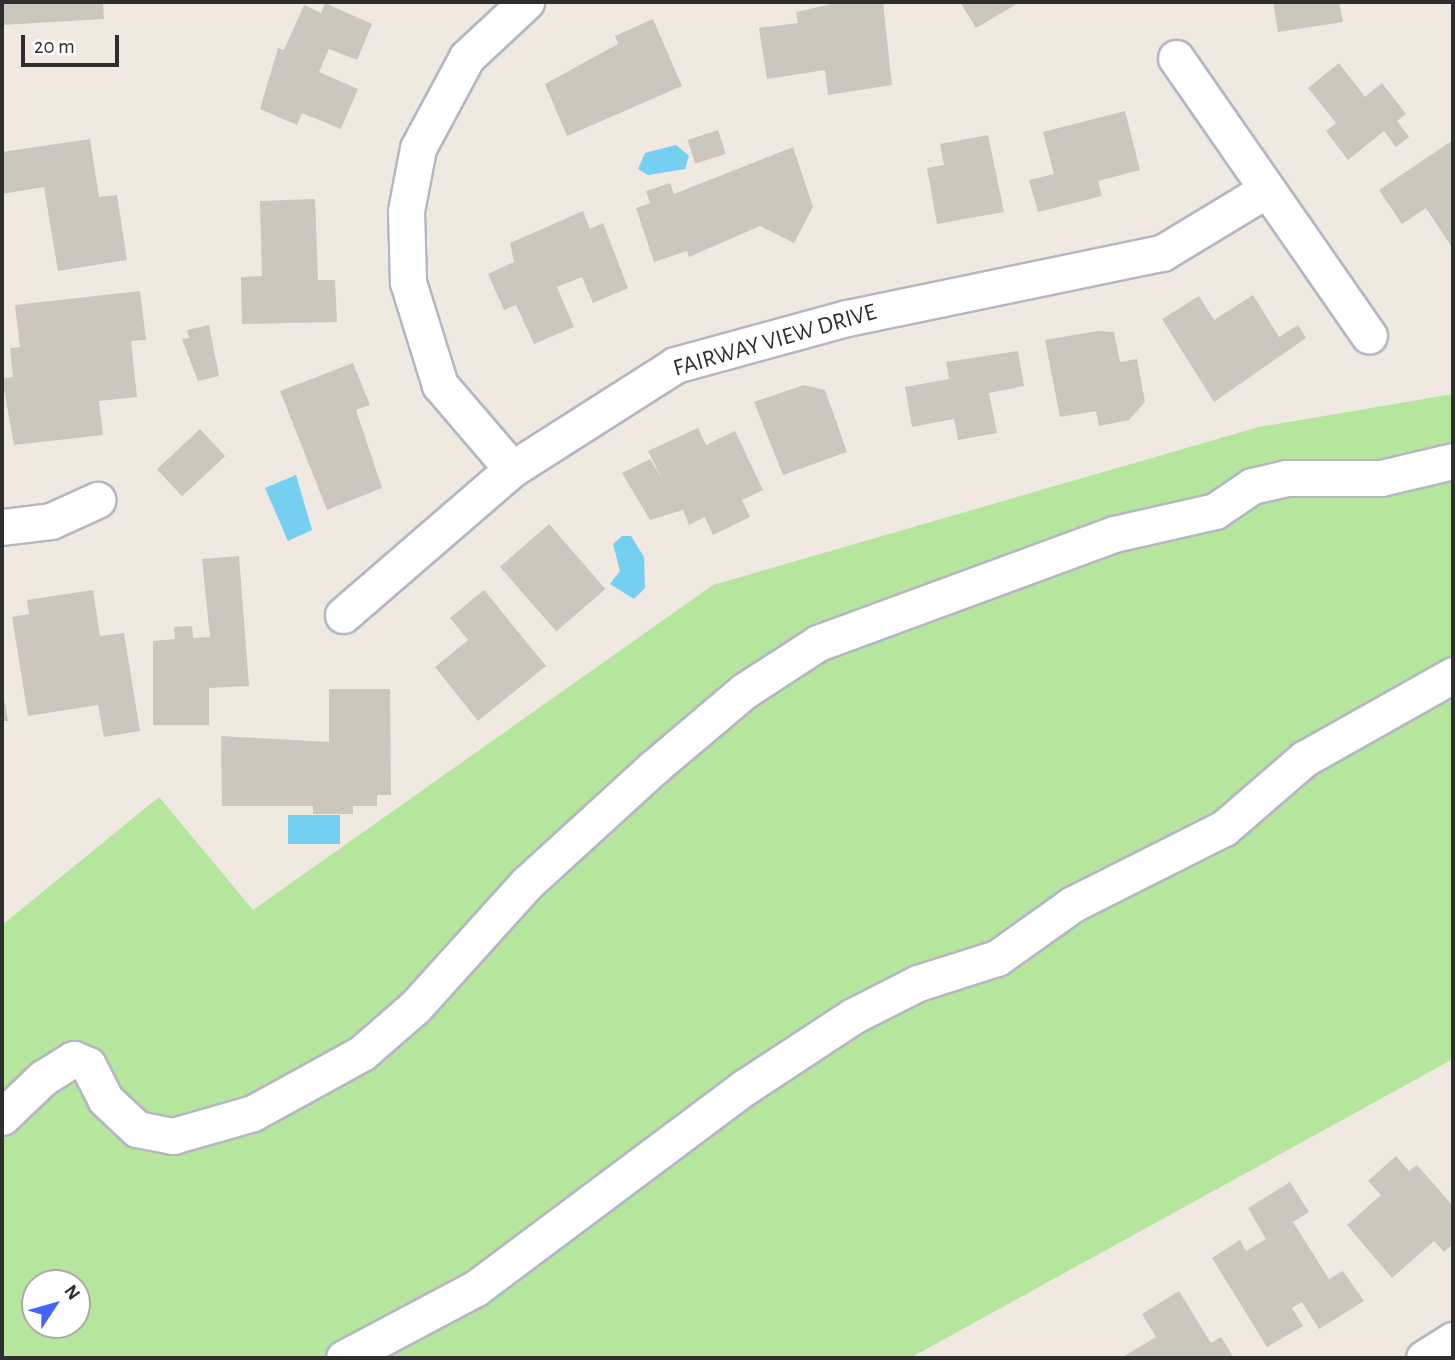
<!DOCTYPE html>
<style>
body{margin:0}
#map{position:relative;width:1455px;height:1360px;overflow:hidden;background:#efe9e1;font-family:"Alegreya Sans",sans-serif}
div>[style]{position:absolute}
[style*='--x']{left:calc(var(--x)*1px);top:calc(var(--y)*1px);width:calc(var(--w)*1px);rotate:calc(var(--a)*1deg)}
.green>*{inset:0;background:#b6e59e}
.water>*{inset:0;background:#75cff0;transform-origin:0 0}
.building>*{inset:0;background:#cbc7bf;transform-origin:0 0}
.roads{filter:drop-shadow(2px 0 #b4b7c1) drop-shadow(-2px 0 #b4b7c1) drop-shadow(0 2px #b4b7c1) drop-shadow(0 -2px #b4b7c1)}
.minor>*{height:35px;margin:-17.5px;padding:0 17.5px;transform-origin:17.5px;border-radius:17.5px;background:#fff}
span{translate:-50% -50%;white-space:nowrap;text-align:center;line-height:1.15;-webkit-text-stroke:7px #fff;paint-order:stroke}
.street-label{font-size:24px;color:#2e2e2e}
.frame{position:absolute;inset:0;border:4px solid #2e2e2e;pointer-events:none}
.north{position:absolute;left:21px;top:1269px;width:70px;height:70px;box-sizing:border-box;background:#fff;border:2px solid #ababab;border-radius:50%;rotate:54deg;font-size:19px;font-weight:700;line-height:28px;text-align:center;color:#2e2e2e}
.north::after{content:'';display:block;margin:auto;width:24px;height:32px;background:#4264fb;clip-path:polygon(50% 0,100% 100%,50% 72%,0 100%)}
.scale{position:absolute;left:21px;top:35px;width:98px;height:32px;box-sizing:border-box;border:4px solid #2e2e2e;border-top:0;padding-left:9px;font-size:21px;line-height:24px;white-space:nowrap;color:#2e2e2e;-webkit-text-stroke:5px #fff;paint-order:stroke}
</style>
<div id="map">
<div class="green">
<i style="clip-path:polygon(evenodd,1453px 394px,1453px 1059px,910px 1358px,2px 1358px,2px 925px,159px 797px,253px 910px,713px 585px,1259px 427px,1453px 394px,35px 1283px,77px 1283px,77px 1325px,35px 1325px,35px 1283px)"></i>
</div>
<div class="water">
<i style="clip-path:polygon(676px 145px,689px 156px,685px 169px,648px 175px,638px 169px,645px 153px)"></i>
<i style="clip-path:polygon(296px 475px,312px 530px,288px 541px,265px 488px)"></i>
<i style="clip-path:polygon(622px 536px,631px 536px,644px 557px,645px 588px,634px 599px,610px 584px,620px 571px,613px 544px)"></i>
<i style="left:288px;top:815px;width:52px;height:29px"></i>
</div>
<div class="building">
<i style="clip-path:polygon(2px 2px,103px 2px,104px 19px,2px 25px)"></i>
<i style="clip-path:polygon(840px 2px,883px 2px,892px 85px,828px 95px,825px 70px,767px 79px,759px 28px,798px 23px,796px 12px)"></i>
<i style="clip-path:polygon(960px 2px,1020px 2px,976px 28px)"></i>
<i style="clip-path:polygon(1273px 2px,1339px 2px,1343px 22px,1278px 32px)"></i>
<i style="clip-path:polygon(325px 3px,372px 24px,357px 60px,329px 49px,319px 72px,358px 89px,341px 129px,302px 113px,297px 125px,260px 109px,278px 48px,284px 50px,304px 5px,321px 13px)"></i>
<i style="clip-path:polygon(653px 19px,682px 86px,567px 136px,545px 84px,618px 44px,615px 36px)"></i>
<i style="clip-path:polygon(1339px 63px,1365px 97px,1382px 83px,1406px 114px,1397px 121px,1409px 137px,1396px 147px,1384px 131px,1348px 160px,1326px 131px,1336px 123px,1308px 88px)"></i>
<i style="clip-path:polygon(1125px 111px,1140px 170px,1098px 181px,1102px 196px,1038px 212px,1029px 180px,1054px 174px,1043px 132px)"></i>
<i style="left:718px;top:130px;width:25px;height:32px;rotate:72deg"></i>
<i style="clip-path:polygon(988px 135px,1004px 212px,937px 224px,927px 168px,944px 165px,940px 144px)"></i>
<i style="clip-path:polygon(90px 139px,99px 197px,117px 195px,127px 260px,58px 271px,44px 187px,2px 194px,2px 152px)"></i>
<i style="clip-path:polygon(1453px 140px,1453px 249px,1426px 208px,1402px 224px,1379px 190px)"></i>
<i style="clip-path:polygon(793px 147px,813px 207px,794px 243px,760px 226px,689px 257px,687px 251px,654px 262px,636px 208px,650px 203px,646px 191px,670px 183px,674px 194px)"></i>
<i style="clip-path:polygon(315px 199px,318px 280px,335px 280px,337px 322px,242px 324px,241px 277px,262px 276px,260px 201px)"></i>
<i style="clip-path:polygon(583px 211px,590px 229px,603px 223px,628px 288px,593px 303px,582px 277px,557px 287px,574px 327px,534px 344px,516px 305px,504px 310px,488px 274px,514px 262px,510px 243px)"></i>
<i style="clip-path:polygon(140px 291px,146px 340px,131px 341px,137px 397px,99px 401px,103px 435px,14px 445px,2px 378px,13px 377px,10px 348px,20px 347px,15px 305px)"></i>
<i style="clip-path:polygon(1253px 295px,1279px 337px,1298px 325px,1306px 338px,1214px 402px,1162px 319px,1199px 296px,1214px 320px)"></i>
<i style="clip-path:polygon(209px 325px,219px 376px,198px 381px,182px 339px,189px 338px,187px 330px)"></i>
<i style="clip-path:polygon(1097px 331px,1114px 332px,1120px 362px,1137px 359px,1145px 402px,1129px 420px,1099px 426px,1096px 411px,1060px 417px,1045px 340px)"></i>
<i style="clip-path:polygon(1018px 351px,1024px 386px,989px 393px,997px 433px,958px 440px,954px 419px,912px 427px,905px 387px,949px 379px,946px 362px)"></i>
<i style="clip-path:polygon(353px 363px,370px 405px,356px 410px,382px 488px,327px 510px,280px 391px)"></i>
<i style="clip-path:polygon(804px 385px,825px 390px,847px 452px,783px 475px,754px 402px)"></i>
<i style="clip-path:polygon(698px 428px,706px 445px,735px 431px,763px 490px,742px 500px,750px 517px,713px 535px,705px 517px,689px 525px,683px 510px,650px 520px,622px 473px,650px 459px,662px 479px,648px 451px)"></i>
<i style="left:200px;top:429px;width:37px;height:59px;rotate:47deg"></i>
<i style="left:549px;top:524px;width:86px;height:65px;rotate:49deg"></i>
<i style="clip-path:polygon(239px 556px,249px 686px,209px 688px,209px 725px,153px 725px,153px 641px,175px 639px,174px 627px,192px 626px,193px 638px,210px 637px,202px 559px)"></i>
<i style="clip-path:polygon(93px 590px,100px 636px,124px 633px,140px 731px,104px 737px,98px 705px,28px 716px,12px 617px,29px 614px,27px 600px)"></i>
<i style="clip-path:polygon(484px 590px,546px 666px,478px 721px,435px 667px,468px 640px,450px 618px)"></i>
<i style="clip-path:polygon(2px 687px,8px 721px,2px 721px)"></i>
<i style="clip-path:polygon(329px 689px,390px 689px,391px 795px,377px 795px,377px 806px,353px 806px,353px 814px,313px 814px,313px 806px,222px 806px,221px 736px,329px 742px)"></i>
<i style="clip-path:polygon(1396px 1156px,1409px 1171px,1417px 1165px,1453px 1206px,1453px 1244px,1444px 1252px,1434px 1241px,1392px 1278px,1347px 1225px,1381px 1195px,1368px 1181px)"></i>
<i style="clip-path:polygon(1290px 1182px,1309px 1212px,1293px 1222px,1329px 1279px,1343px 1271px,1364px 1301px,1319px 1329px,1302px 1302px,1292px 1308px,1303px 1326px,1267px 1347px,1212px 1258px,1240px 1240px,1246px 1251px,1266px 1239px,1248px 1208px)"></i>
<i style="clip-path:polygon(1179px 1291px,1211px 1343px,1221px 1337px,1234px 1358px,1121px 1358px,1156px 1337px,1142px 1314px)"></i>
</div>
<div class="roads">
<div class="minor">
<i style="--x:1176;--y:58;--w:338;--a:55.2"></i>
<i style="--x:512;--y:469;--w:111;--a:-130.6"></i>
<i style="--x:440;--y:385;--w:108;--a:-107.3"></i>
<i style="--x:408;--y:282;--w:71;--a:-91.6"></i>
<i style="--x:406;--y:211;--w:64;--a:-79.2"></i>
<i style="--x:418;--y:148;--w:103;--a:-61.7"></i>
<i style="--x:467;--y:57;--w:81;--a:-43"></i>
<i style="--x:2;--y:527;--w:49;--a:-7"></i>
<i style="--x:51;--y:521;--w:51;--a:-24.5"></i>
<i style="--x:343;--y:615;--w:223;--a:-40.8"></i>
<i style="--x:512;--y:469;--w:193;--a:-32.5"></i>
<i style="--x:675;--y:365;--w:178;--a:-15.3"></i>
<i style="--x:847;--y:318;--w:322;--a:-11.7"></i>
<i style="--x:1162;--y:253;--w:122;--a:-31.2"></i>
<i style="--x:2;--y:1117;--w:57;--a:-43.6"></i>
<i style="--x:43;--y:1078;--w:36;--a:-32"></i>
<i style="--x:74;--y:1059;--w:15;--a:23"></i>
<i style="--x:88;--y:1065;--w:38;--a:63"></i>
<i style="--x:105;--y:1099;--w:44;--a:43.2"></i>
<i style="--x:137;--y:1129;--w:37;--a:11"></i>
<i style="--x:173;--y:1136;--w:83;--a:-16"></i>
<i style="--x:253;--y:1113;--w:124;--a:-28.8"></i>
<i style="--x:362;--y:1053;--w:70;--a:-41"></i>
<i style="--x:415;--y:1007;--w:167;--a:-47.9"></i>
<i style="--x:527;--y:883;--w:171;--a:-42.4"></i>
<i style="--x:653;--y:768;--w:119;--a:-40.2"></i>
<i style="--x:744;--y:691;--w:88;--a:-33"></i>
<i style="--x:818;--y:643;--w:315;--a:-20.2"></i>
<i style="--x:1114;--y:534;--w:104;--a:-12.8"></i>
<i style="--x:1215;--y:511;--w:45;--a:-34"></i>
<i style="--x:1252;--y:486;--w:35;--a:-13"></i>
<i style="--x:1286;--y:478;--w:95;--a:0"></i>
<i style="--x:1381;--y:478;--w:74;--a:-13.3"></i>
<i style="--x:344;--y:1358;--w:149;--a:-27.9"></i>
<i style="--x:476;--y:1288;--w:336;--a:-36.8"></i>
<i style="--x:745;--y:1087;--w:129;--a:-33.3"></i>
<i style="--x:853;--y:1016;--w:73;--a:-26.9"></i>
<i style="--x:918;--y:983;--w:83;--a:-17.6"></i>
<i style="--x:997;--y:958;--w:93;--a:-35.4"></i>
<i style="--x:1073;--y:904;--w:169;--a:-26.7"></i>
<i style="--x:1224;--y:828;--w:106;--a:-40.8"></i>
<i style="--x:1304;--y:759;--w:171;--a:-29.4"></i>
<i style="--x:1424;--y:1358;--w:34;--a:-32"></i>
</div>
</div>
<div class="street-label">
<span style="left:775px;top:341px;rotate:-16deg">FAIRWAY VIEW DRIVE</span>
</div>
<div class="frame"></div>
<div class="north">N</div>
<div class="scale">20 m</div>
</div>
